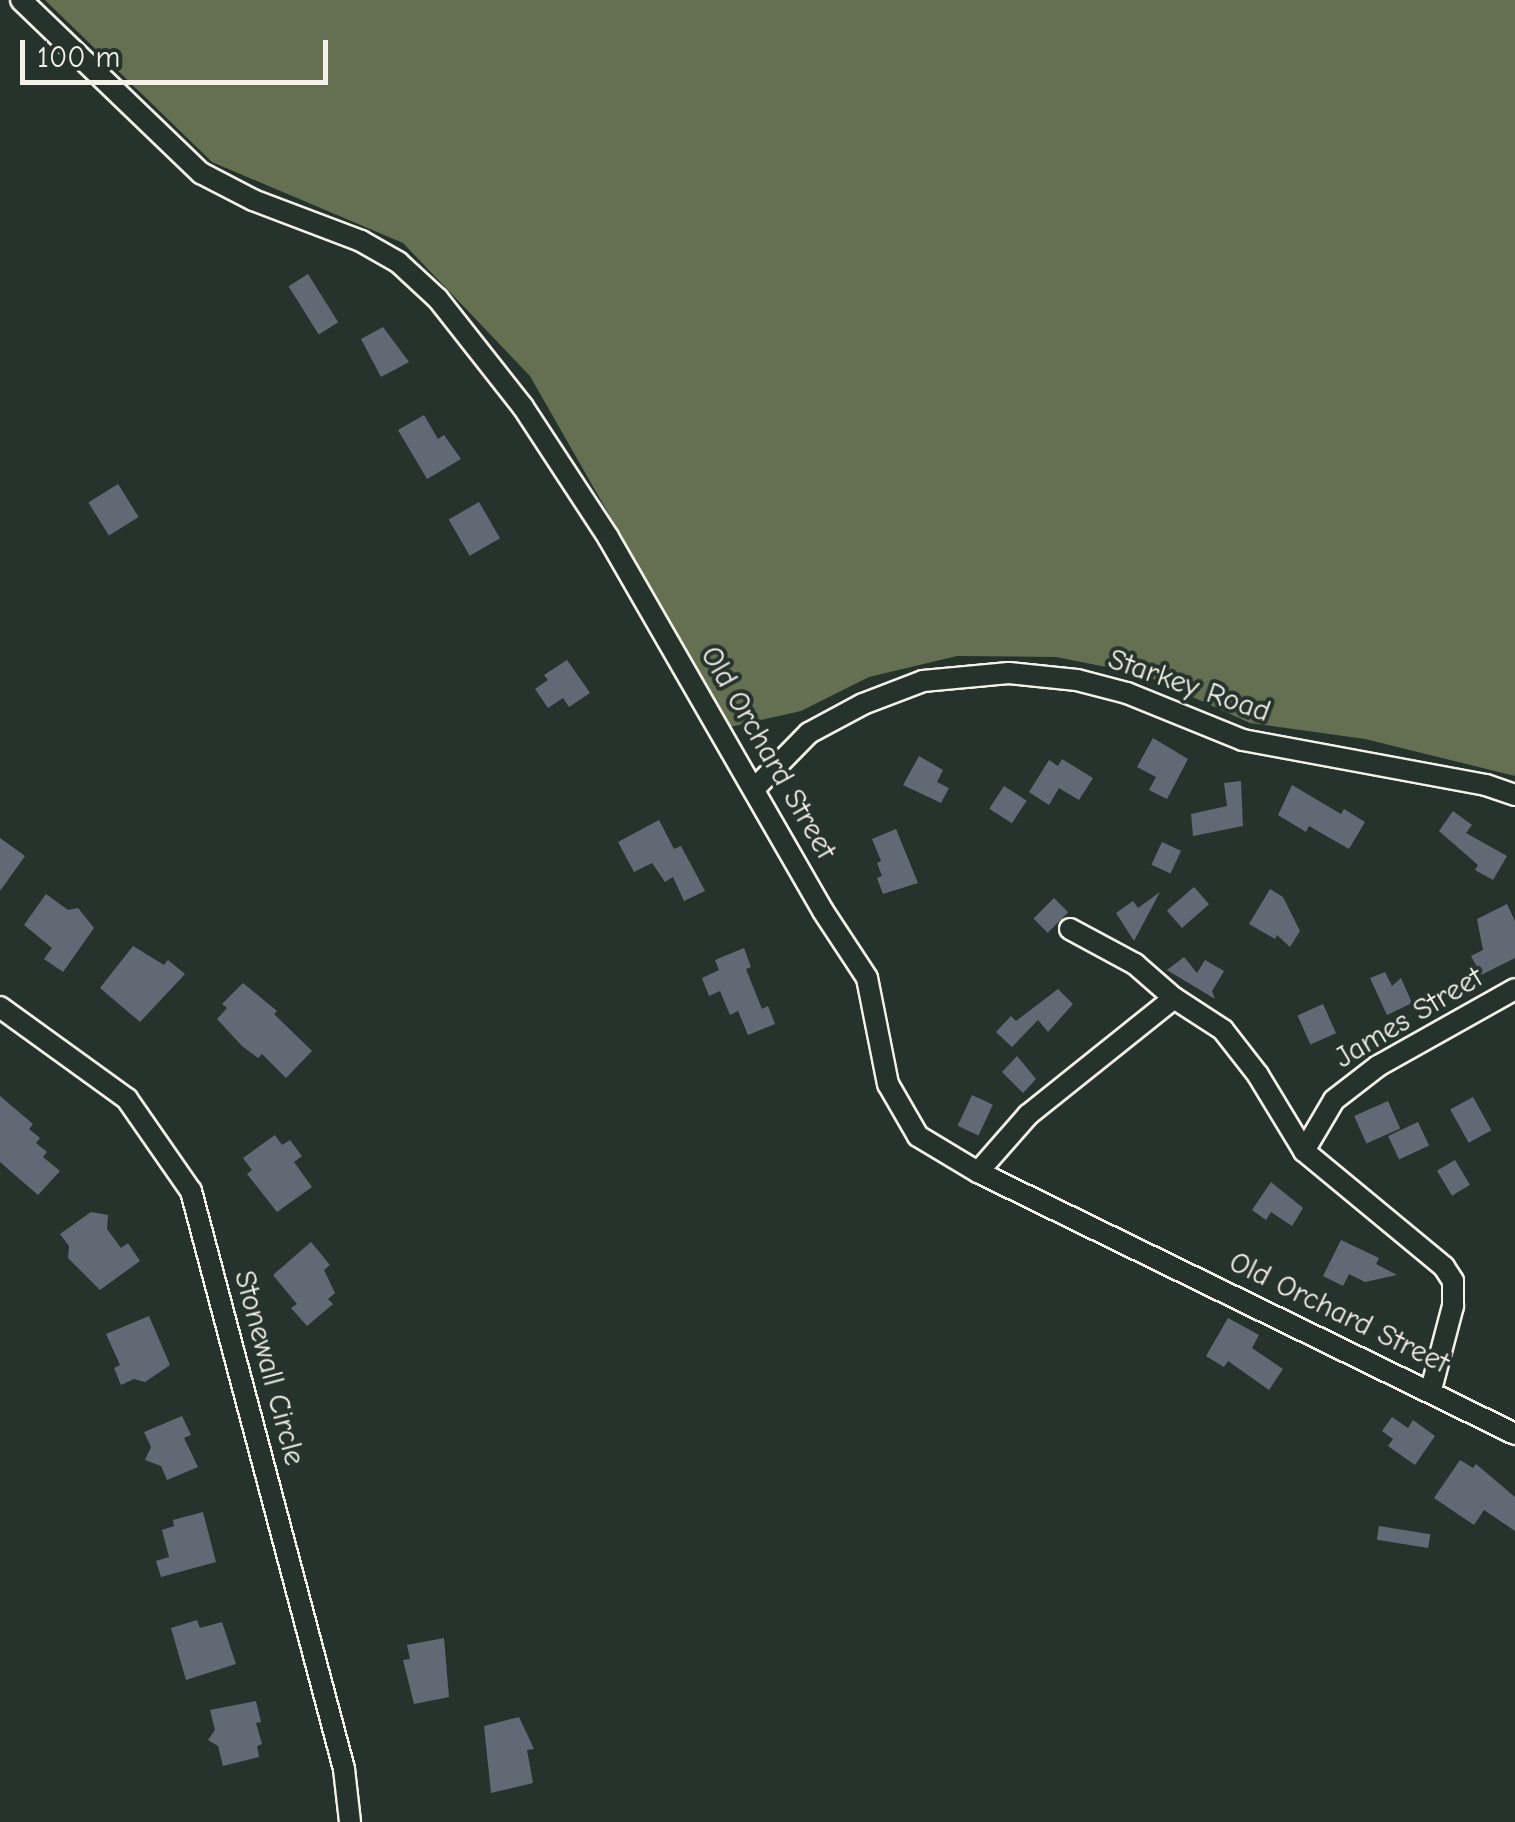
<!DOCTYPE html>
<style>
body{margin:0}
#map{position:relative;width:1515px;height:1822px;overflow:hidden;background:#26332d;font-family:"Comic Neue",sans-serif}
div>[style]{position:absolute}
[style*='--x']{left:calc(var(--x)*1px);top:calc(var(--y)*1px);width:calc(var(--w)*1px);rotate:calc(var(--a)*1deg)}
.green>*{inset:0;background:#647051}
.building>*{inset:0;background:#616a74;transform-origin:0 0}
.roads{filter:drop-shadow(2px 0 #f4f1e8) drop-shadow(-2px 0 #f4f1e8) drop-shadow(0 2px #f4f1e8) drop-shadow(0 -2px #f4f1e8)}
.minor>*{height:20px;margin:-10px;padding:0 10px;transform-origin:10px;border-radius:10px;background:#26332d}
span{translate:-50% -50%;white-space:nowrap;text-align:center;line-height:1.15;-webkit-text-stroke:8px #26332d;paint-order:stroke}
.street-label{font-size:30px;color:#f4f1e8}
.scale{position:absolute;left:20px;top:40px;width:308px;height:45px;box-sizing:border-box;border:5px solid #f4f1e8;border-top:0;padding-left:12px;font-size:30px;line-height:35px;white-space:nowrap;color:#f4f1e8;-webkit-text-stroke:8px #26332d;paint-order:stroke}
</style>
<div id="map">
<div class="green">
<i style="clip-path:polygon(45px 0,1515px 0,1515px 776px,1365px 739px,1250px 723px,1142px 674px,1056px 657px,957px 656px,869px 677px,801px 711px,730px 727px,530px 376px,403px 243px,212px 162px)"></i>
</div>
<div class="building">
<i style="left:308px;top:274px;width:57px;height:23px;rotate:58deg"></i>
<i style="clip-path:polygon(383px 327px,409px 362px,381px 377px,361px 339px)"></i>
<i style="clip-path:polygon(424px 415px,438px 439px,444px 435px,461px 459px,427px 479px,398px 430px)"></i>
<i style="left:118px;top:484px;width:39px;height:35px;rotate:58deg"></i>
<i style="left:479px;top:502px;width:42px;height:35px;rotate:60deg"></i>
<i style="clip-path:polygon(567px 660px,590px 693px,569px 707px,563px 698px,548px 708px,535px 689px,548px 680px,544px 675px)"></i>
<i style="clip-path:polygon(1153px 738px,1188px 759px,1167px 799px,1149px 790px,1156px 777px,1137px 767px)"></i>
<i style="clip-path:polygon(919px 756px,943px 770px,937px 782px,949px 788px,941px 803px,903px 785px)"></i>
<i style="clip-path:polygon(1062px 759px,1093px 778px,1079px 800px,1059px 788px,1049px 805px,1029px 792px,1049px 760px,1058px 766px)"></i>
<i style="clip-path:polygon(1241px 781px,1243px 826px,1193px 836px,1191px 814px,1227px 806px,1224px 783px)"></i>
<i style="clip-path:polygon(1292px 785px,1341px 814px,1344px 809px,1365px 822px,1349px 849px,1309px 826px,1306px 832px,1278px 815px)"></i>
<i style="left:1004px;top:786px;width:27px;height:27px;rotate:33deg"></i>
<i style="clip-path:polygon(1453px 811px,1472px 825px,1466px 833px,1507px 856px,1493px 880px,1475px 870px,1478px 865px,1439px 831px)"></i>
<i style="clip-path:polygon(659px 820px,674px 849px,681px 846px,705px 891px,684px 901px,673px 877px,665px 882px,652px 863px,634px 872px,618px 842px)"></i>
<i style="clip-path:polygon(896px 829px,918px 883px,883px 894px,877px 878px,882px 876px,877px 863px,881px 861px,872px 839px)"></i>
<i style="clip-path:polygon(0 838px,25px 856px,0 891px)"></i>
<i style="left:1162px;top:842px;width:21px;height:25px;rotate:25deg"></i>
<i style="left:1194px;top:887px;width:23px;height:36px;rotate:49deg"></i>
<i style="clip-path:polygon(1270px 889px,1283px 897px,1300px 931px,1290px 947px,1277px 935px,1275px 939px,1249px 924px)"></i>
<i style="clip-path:polygon(1160px 892px,1134px 941px,1116px 913px,1133px 901px,1138px 908px)"></i>
<i style="clip-path:polygon(46px 894px,68px 910px,78px 908px,94px 928px,63px 972px,44px 959px,52px 948px,24px 925px)"></i>
<i style="left:1054px;top:898px;width:20px;height:29px;rotate:45deg"></i>
<i style="clip-path:polygon(1507px 904px,1515px 921px,1515px 958px,1481px 975px,1471px 956px,1483px 950px,1477px 919px)"></i>
<i style="clip-path:polygon(133px 946px,164px 965px,168px 960px,185px 974px,140px 1022px,100px 988px)"></i>
<i style="clip-path:polygon(744px 948px,751px 967px,746px 969px,762px 1009px,768px 1006px,775px 1024px,748px 1035px,738px 1011px,730px 1015px,720px 991px,709px 996px,702px 978px,719px 970px,715px 960px)"></i>
<i style="clip-path:polygon(1184px 957px,1197px 973px,1205px 960px,1224px 971px,1212px 991px,1215px 999px,1167px 970px)"></i>
<i style="clip-path:polygon(1385px 972px,1392px 986px,1401px 978px,1412px 1003px,1387px 1015px,1370px 978px)"></i>
<i style="clip-path:polygon(243px 983px,277px 1011px,274px 1014px,312px 1051px,286px 1078px,262px 1054px,258px 1058px,242px 1046px,217px 1019px,227px 1008px,222px 1004px)"></i>
<i style="clip-path:polygon(1058px 989px,1073px 1004px,1048px 1032px,1038px 1020px,1012px 1047px,996px 1032px,1011px 1016px,1016px 1021px)"></i>
<i style="left:1323px;top:1004px;width:32px;height:28px;rotate:66deg"></i>
<i style="clip-path:polygon(1017px 1056px,1036px 1079px,1023px 1093px,1002px 1072px)"></i>
<i style="left:972px;top:1095px;width:23px;height:34px;rotate:25deg"></i>
<i style="clip-path:polygon(0 1096px,33px 1124px,29px 1129px,40px 1138px,36px 1143px,47px 1152px,43px 1157px,60px 1171px,38px 1195px,0 1162px)"></i>
<i style="left:1473px;top:1097px;width:38px;height:26px;rotate:61deg"></i>
<i style="left:1388px;top:1101px;width:30px;height:37px;rotate:66deg"></i>
<i style="left:1418px;top:1122px;width:26px;height:33px;rotate:65deg"></i>
<i style="clip-path:polygon(275px 1135px,282px 1145px,290px 1140px,302px 1156px,294px 1162px,312px 1187px,277px 1212px,247px 1174px,252px 1170px,243px 1158px)"></i>
<i style="left:1455px;top:1160px;width:29px;height:21px;rotate:59deg"></i>
<i style="clip-path:polygon(1271px 1182px,1303px 1208px,1292px 1226px,1271px 1212px,1266px 1220px,1252px 1210px)"></i>
<i style="clip-path:polygon(91px 1212px,108px 1215px,107px 1229px,121px 1248px,128px 1243px,140px 1261px,100px 1290px,68px 1258px,69px 1246px,60px 1234px)"></i>
<i style="clip-path:polygon(1341px 1240px,1379px 1258px,1376px 1264px,1397px 1275px,1365px 1282px,1349px 1274px,1343px 1286px,1323px 1276px)"></i>
<i style="clip-path:polygon(311px 1242px,330px 1265px,324px 1270px,335px 1293px,328px 1299px,333px 1304px,307px 1326px,291px 1308px,297px 1304px,273px 1275px)"></i>
<i style="clip-path:polygon(149px 1316px,170px 1365px,145px 1382px,134px 1379px,121px 1385px,114px 1368px,120px 1365px,106px 1334px)"></i>
<i style="clip-path:polygon(1228px 1318px,1259px 1335px,1252px 1348px,1283px 1369px,1269px 1390px,1228px 1361px,1224px 1367px,1206px 1356px)"></i>
<i style="clip-path:polygon(182px 1416px,191px 1435px,184px 1438px,198px 1467px,167px 1480px,161px 1466px,145px 1460px,151px 1447px,144px 1432px)"></i>
<i style="clip-path:polygon(1392px 1417px,1408px 1428px,1413px 1420px,1435px 1436px,1415px 1465px,1388px 1446px,1393px 1439px,1382px 1431px)"></i>
<i style="clip-path:polygon(1460px 1460px,1473px 1468px,1476px 1464px,1515px 1497px,1515px 1531px,1484px 1510px,1474px 1525px,1434px 1498px)"></i>
<i style="clip-path:polygon(203px 1512px,216px 1562px,161px 1577px,156px 1561px,169px 1557px,162px 1530px,174px 1526px,173px 1520px)"></i>
<i style="left:1379px;top:1526px;width:52px;height:14px;rotate:9deg"></i>
<i style="clip-path:polygon(197px 1620px,200px 1628px,222px 1622px,236px 1664px,186px 1680px,171px 1628px)"></i>
<i style="clip-path:polygon(444px 1638px,449px 1697px,414px 1704px,403px 1660px,410px 1659px,407px 1645px)"></i>
<i style="clip-path:polygon(256px 1701px,261px 1722px,256px 1723px,262px 1744px,257px 1746px,259px 1757px,223px 1766px,218px 1746px,208px 1740px,215px 1730px,210px 1710px)"></i>
<i style="clip-path:polygon(519px 1717px,534px 1749px,527px 1750px,533px 1783px,491px 1793px,484px 1726px)"></i>
</div>
<div class="roads">
<div class="minor">
<i style="--x:21;--y:0;--w:250;--a:43.9"></i>
<i style="--x:201;--y:173;--w:59;--a:27.4"></i>
<i style="--x:253;--y:200;--w:116;--a:20.8"></i>
<i style="--x:361;--y:241;--w:43;--a:29.6"></i>
<i style="--x:398;--y:262;--w:54;--a:42.8"></i>
<i style="--x:438;--y:299;--w:137;--a:51.8"></i>
<i style="--x:523;--y:407;--w:155;--a:56.8"></i>
<i style="--x:608;--y:537;--w:431;--a:60.1"></i>
<i style="--x:823;--y:911;--w:80;--a:56.7"></i>
<i style="--x:867;--y:978;--w:108;--a:78.8"></i>
<i style="--x:888;--y:1084;--w:60;--a:60"></i>
<i style="--x:918;--y:1136;--w:70;--a:31"></i>
<i style="--x:978;--y:1172;--w:598;--a:26.01"></i>
<i style="--x:755;--y:788;--w:77;--a:-45.5"></i>
<i style="--x:809;--y:733;--w:61;--a:-28.2"></i>
<i style="--x:863;--y:704;--w:64;--a:-21"></i>
<i style="--x:923;--y:681;--w:86;--a:-5.3"></i>
<i style="--x:1009;--y:673;--w:68;--a:5.9"></i>
<i style="--x:1077;--y:680;--w:52;--a:14.6"></i>
<i style="--x:1127;--y:693;--w:125;--a:22.1"></i>
<i style="--x:1243;--y:740;--w:247;--a:10.5"></i>
<i style="--x:1486;--y:785;--w:31;--a:19"></i>
<i style="--x:1070;--y:929;--w:74;--a:28.3"></i>
<i style="--x:1135;--y:964;--w:52;--a:41.1"></i>
<i style="--x:1174;--y:998;--w:59;--a:33.1"></i>
<i style="--x:1223;--y:1030;--w:57;--a:52.1"></i>
<i style="--x:1258;--y:1075;--w:89;--a:58.8"></i>
<i style="--x:1304;--y:1151;--w:182;--a:39.6"></i>
<i style="--x:1444;--y:1267;--w:17;--a:57"></i>
<i style="--x:1453;--y:1281;--w:25;--a:90"></i>
<i style="--x:1453;--y:1306;--w:87;--a:104.7"></i>
<i style="--x:0;--y:1007;--w:157;--a:35.9"></i>
<i style="--x:127;--y:1099;--w:112;--a:55.2"></i>
<i style="--x:191;--y:1191;--w:598;--a:75.17"></i>
<i style="--x:344;--y:1769;--w:53;--a:83.5"></i>
<i style="--x:1304;--y:1151;--w:59;--a:-59.5"></i>
<i style="--x:1334;--y:1100;--w:56;--a:-37.7"></i>
<i style="--x:1378;--y:1066;--w:157;--a:-29.3"></i>
<i style="--x:978;--y:1172;--w:76;--a:-48.7"></i>
<i style="--x:1028;--y:1115;--w:187;--a:-38.7"></i>
</div>
</div>
<div class="street-label">
<span style="left:1189px;top:686px;rotate:19deg">Starkey Road</span>
<span style="left:768px;top:753px;rotate:60deg">Old Orchard Street</span>
<span style="left:1409px;top:1018px;rotate:-31deg">James Street</span>
<span style="left:1339px;top:1313px;rotate:26deg">Old Orchard Street</span>
<span style="left:269px;top:1368px;rotate:75deg">Stonewall Circle</span>
</div>
<div class="scale">100 m</div>
</div>
